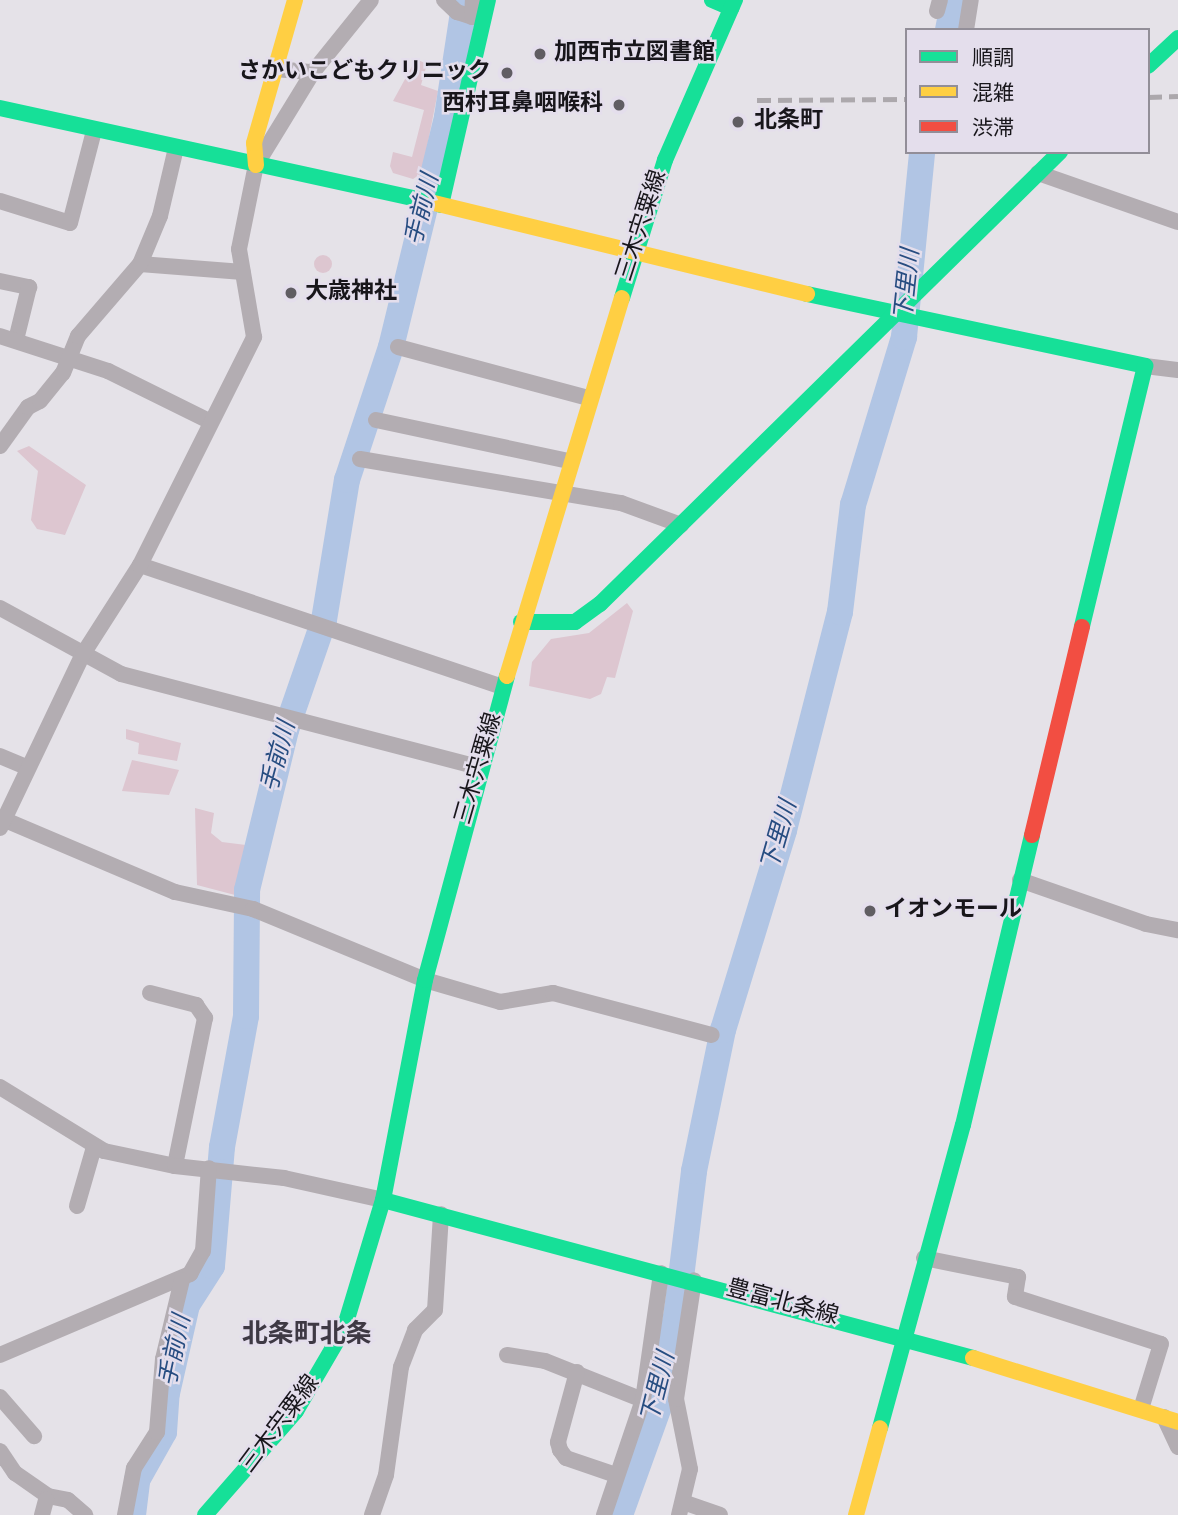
<!DOCTYPE html>
<meta charset="utf-8">
<style>
body{margin:0}
#map{position:relative;width:1178px;height:1515px;overflow:hidden;background:#e5e2e8;font-family:Overpass,"Noto Sans JP",sans-serif}
div>[style]{position:absolute}
[style*='--x']{left:calc(var(--x)*1px);top:calc(var(--y)*1px);width:calc(var(--w)*1px);rotate:calc(var(--a)*1deg)}
.green>*{inset:0;background:#ddc6d0}
.round{border-radius:50%}
.river>*{height:26px;margin:-13px;padding:0 13px;transform-origin:13px;border-radius:13px;background:#b1c5e4}
.street>*{height:16px;margin:-8px;padding:0 8px;transform-origin:8px;border-radius:8px;background:#b3adb2}
.fast>*{height:16px;margin:-8px;padding:0 8px;transform-origin:8px;border-radius:8px;background:#16e098}
.slow>*{height:16px;margin:-8px;padding:0 8px;transform-origin:8px;border-radius:8px;background:#ffcf43}
.jam>*{height:16px;margin:-8px;padding:0 8px;transform-origin:8px;border-radius:8px;background:#f24e42}
.rail>*{height:4.5px;margin-top:-2.25px;transform-origin:0;background:repeating-linear-gradient(90deg,#aca8ac 0 14px,transparent 0 21px)}
.dots>*{width:19px;height:19px;translate:-50% -50%;box-sizing:border-box;border:4px solid #e4deec;border-radius:50%}
span{translate:-50% -50%;white-space:nowrap;text-align:center;line-height:1.15;-webkit-text-stroke:5px #e4deec;paint-order:stroke}
.poi-label{font-size:23px;color:#18161b;font-weight:700}
.left{translate:0 -50%;text-align:left}
.right{translate:-100% -50%;text-align:right}
.street-label{font-size:23px;color:#18161b}
.water-label{font-size:24px;color:#274d81;font-style:italic}
.quarter-label{font-size:26px;color:#3e3944;font-weight:700}
.legend{position:absolute;left:905px;top:28px;width:245px;height:126px;box-sizing:border-box;background:#e4deec;border:2px solid #928e98;margin:0;padding:9px 12px;list-style:none;font-size:21px;color:#18161b}
.legend li{display:flex;align-items:center;gap:14px;height:35px}
.legend b{width:35px;border:2px solid #928e98}
</style>
<div id="map">
<div class="green">
<i style="clip-path:polygon(416px 59px,427px 64px,421px 85px,438px 91px,422px 173px,413px 179px,393px 173px,390px 166px,393px 152px,412px 157px,424px 110px,393px 101px)"></i>
<i class="round" style="left:314px;top:255px;width:18px;height:18px"></i>
<i style="clip-path:polygon(29px 446px,86px 485px,65px 535px,37px 529px,31px 520px,38px 471px,17px 451px)"></i>
<i style="clip-path:polygon(627px 603px,633px 611px,615px 678px,607px 677px,601px 694px,590px 699px,529px 686px,532px 662px,551px 639px,589px 633px)"></i>
<i style="clip-path:polygon(126px 729px,181px 743px,177px 761px,138px 754px,139px 743px,126px 739px)"></i>
<i style="clip-path:polygon(132px 760px,179px 770px,169px 795px,122px 791px)"></i>
<i style="clip-path:polygon(195px 808px,214px 813px,211px 833px,222px 842px,246px 845px,235px 895px,197px 885px)"></i>
</div>
<div class="river">
<i style="--x:948;--y:30;--w:31;--a:-79"></i>
<i style="--x:133;--y:1515;--w:35;--a:-83"></i>
<i style="--x:137;--y:1480;--w:55;--a:-60.6"></i>
<i style="--x:164;--y:1432;--w:39;--a:-86"></i>
<i style="--x:167;--y:1393;--w:90;--a:-77.2"></i>
<i style="--x:187;--y:1305;--w:46;--a:-57.3"></i>
<i style="--x:212;--y:1266;--w:119;--a:-85.2"></i>
<i style="--x:222;--y:1147;--w:133;--a:-79.6"></i>
<i style="--x:246;--y:1016;--w:126;--a:-89.5"></i>
<i style="--x:247;--y:890;--w:165;--a:-76.3"></i>
<i style="--x:286;--y:730;--w:116;--a:-70.9"></i>
<i style="--x:324;--y:620;--w:142;--a:-80.7"></i>
<i style="--x:347;--y:480;--w:140;--a:-71.7"></i>
<i style="--x:391;--y:347;--w:237;--a:-76.3"></i>
<i style="--x:447;--y:117;--w:118;--a:-81.3"></i>
<i style="--x:620;--y:1515;--w:118;--a:-70.2"></i>
<i style="--x:660;--y:1404;--w:96;--a:-79.7"></i>
<i style="--x:677;--y:1310;--w:140;--a:-83"></i>
<i style="--x:694;--y:1171;--w:144;--a:-78.4"></i>
<i style="--x:723;--y:1030;--w:209;--a:-73"></i>
<i style="--x:784;--y:830;--w:225;--a:-75.6"></i>
<i style="--x:840;--y:612;--w:108;--a:-83.1"></i>
<i style="--x:853;--y:505;--w:176;--a:-73.1"></i>
<i style="--x:904;--y:337;--w:186;--a:-84.4"></i>
</div>
<div class="street">
<i style="--x:444;--y:0;--w:18;--a:43"></i>
<i style="--x:457;--y:12;--w:16;--a:18"></i>
<i style="--x:472;--y:17;--w:17;--a:-87"></i>
<i style="--x:937;--y:11;--w:11;--a:-75"></i>
<i style="--x:966;--y:30;--w:30;--a:-81"></i>
<i style="--x:275;--y:69;--w:38;--a:5"></i>
<i style="--x:1038;--y:173;--w:148;--a:19.3"></i>
<i style="--x:0;--y:201;--w:73;--a:17.4"></i>
<i style="--x:70;--y:223;--w:95;--a:-75.4"></i>
<i style="--x:140;--y:264;--w:103;--a:4.4"></i>
<i style="--x:0;--y:281;--w:30;--a:12"></i>
<i style="--x:29;--y:287;--w:55;--a:103.8"></i>
<i style="--x:0;--y:336;--w:114;--a:18"></i>
<i style="--x:108;--y:371;--w:113;--a:26.3"></i>
<i style="--x:398;--y:347;--w:197;--a:15"></i>
<i style="--x:1145;--y:366;--w:33;--a:7"></i>
<i style="--x:376;--y:420;--w:197;--a:12"></i>
<i style="--x:0;--y:446;--w:48;--a:-54.3"></i>
<i style="--x:28;--y:407;--w:13;--a:-27"></i>
<i style="--x:40;--y:401;--w:36;--a:-51"></i>
<i style="--x:63;--y:373;--w:40;--a:-68"></i>
<i style="--x:78;--y:336;--w:95;--a:-49.3"></i>
<i style="--x:140;--y:264;--w:52;--a:-67.4"></i>
<i style="--x:160;--y:216;--w:70;--a:-76.8"></i>
<i style="--x:360;--y:459;--w:265;--a:9.6"></i>
<i style="--x:621;--y:503;--w:64;--a:20.1"></i>
<i style="--x:140;--y:565;--w:383;--a:18.6"></i>
<i style="--x:0;--y:608;--w:138;--a:28.6"></i>
<i style="--x:121;--y:674;--w:369;--a:14.6"></i>
<i style="--x:0;--y:756;--w:30;--a:23"></i>
<i style="--x:3;--y:819;--w:187;--a:23"></i>
<i style="--x:175;--y:892;--w:80;--a:12.3"></i>
<i style="--x:253;--y:909;--w:186;--a:22.4"></i>
<i style="--x:425;--y:980;--w:78;--a:16.3"></i>
<i style="--x:500;--y:1002;--w:54;--a:-9.6"></i>
<i style="--x:553;--y:993;--w:164;--a:14.8"></i>
<i style="--x:0;--y:828;--w:193;--a:-64.5"></i>
<i style="--x:83;--y:654;--w:106;--a:-57.4"></i>
<i style="--x:140;--y:565;--w:255;--a:-63.4"></i>
<i style="--x:254;--y:337;--w:89;--a:-99.7"></i>
<i style="--x:239;--y:249;--w:86;--a:-78.6"></i>
<i style="--x:256;--y:165;--w:109;--a:-58.5"></i>
<i style="--x:313;--y:72;--w:92;--a:-51.1"></i>
<i style="--x:1020;--y:880;--w:133;--a:19.2"></i>
<i style="--x:1146;--y:924;--w:33;--a:11"></i>
<i style="--x:150;--y:993;--w:48;--a:14.6"></i>
<i style="--x:196;--y:1005;--w:16;--a:55"></i>
<i style="--x:205;--y:1018;--w:151;--a:101.5"></i>
<i style="--x:0;--y:1087;--w:122;--a:31.6"></i>
<i style="--x:104;--y:1151;--w:73;--a:11.9"></i>
<i style="--x:175;--y:1166;--w:110;--a:6.3"></i>
<i style="--x:284;--y:1178;--w:101;--a:12.5"></i>
<i style="--x:77;--y:1206;--w:61;--a:-73.9"></i>
<i style="--x:924;--y:1258;--w:96;--a:11.4"></i>
<i style="--x:1018;--y:1277;--w:20;--a:99"></i>
<i style="--x:1015;--y:1297;--w:153;--a:17.8"></i>
<i style="--x:1161;--y:1344;--w:68;--a:107.1"></i>
<i style="--x:0;--y:1355;--w:207;--a:-23.1"></i>
<i style="--x:190;--y:1274;--w:26;--a:-61"></i>
<i style="--x:203;--y:1251;--w:83;--a:-85.9"></i>
<i style="--x:507;--y:1355;--w:38;--a:9"></i>
<i style="--x:545;--y:1361;--w:105;--a:21.7"></i>
<i style="--x:577;--y:1372;--w:73;--a:105.2"></i>
<i style="--x:558;--y:1442;--w:8;--a:76"></i>
<i style="--x:560;--y:1450;--w:10;--a:53"></i>
<i style="--x:566;--y:1458;--w:53;--a:18.8"></i>
<i style="--x:0;--y:1397;--w:52;--a:48.9"></i>
<i style="--x:1164;--y:1417;--w:33;--a:65"></i>
<i style="--x:0;--y:1451;--w:27;--a:56"></i>
<i style="--x:15;--y:1473;--w:40;--a:34.9"></i>
<i style="--x:48;--y:1496;--w:20;--a:11"></i>
<i style="--x:68;--y:1500;--w:23;--a:41"></i>
<i style="--x:683;--y:1502;--w:39;--a:19"></i>
<i style="--x:42;--y:1515;--w:16;--a:-75"></i>
<i style="--x:125;--y:1515;--w:48;--a:-79.2"></i>
<i style="--x:134;--y:1468;--w:43;--a:-57.4"></i>
<i style="--x:157;--y:1432;--w:73;--a:-85.3"></i>
<i style="--x:163;--y:1359;--w:81;--a:-76.5"></i>
<i style="--x:372;--y:1515;--w:42;--a:-70.7"></i>
<i style="--x:386;--y:1475;--w:109;--a:-82.1"></i>
<i style="--x:401;--y:1367;--w:40;--a:-69"></i>
<i style="--x:415;--y:1330;--w:28;--a:-45"></i>
<i style="--x:435;--y:1310;--w:96;--a:-86.4"></i>
<i style="--x:604;--y:1515;--w:121;--a:-71.3"></i>
<i style="--x:643;--y:1400;--w:128;--a:-81.9"></i>
<i style="--x:679;--y:1515;--w:47;--a:-76.6"></i>
<i style="--x:690;--y:1469;--w:71;--a:-101.3"></i>
<i style="--x:676;--y:1399;--w:120;--a:-81.4"></i>
</div>
<div class="fast">
<i style="--x:712;--y:0;--w:21;--a:23"></i>
<i style="--x:1148;--y:66;--w:41;--a:-43"></i>
<i style="--x:0;--y:108;--w:444;--a:12.3"></i>
<i style="--x:441;--y:205;--w:210;--a:-77.1"></i>
<i style="--x:807;--y:294;--w:346;--a:12"></i>
<i style="--x:1145;--y:366;--w:268;--a:103.6"></i>
<i style="--x:622;--y:298;--w:145;--a:-72.7"></i>
<i style="--x:665;--y:160;--w:175;--a:-66.4"></i>
<i style="--x:521;--y:622;--w:54;--a:0"></i>
<i style="--x:575;--y:622;--w:31;--a:-36"></i>
<i style="--x:600;--y:604;--w:645;--a:-44.5"></i>
<i style="--x:383;--y:1200;--w:611;--a:14.99"></i>
<i style="--x:880;--y:1428;--w:314;--a:-74.7"></i>
<i style="--x:963;--y:1125;--w:298;--a:-76.6"></i>
<i style="--x:205;--y:1515;--w:138;--a:-48.8"></i>
<i style="--x:296;--y:1411;--w:95;--a:-59.7"></i>
<i style="--x:344;--y:1329;--w:135;--a:-73.2"></i>
<i style="--x:383;--y:1200;--w:224;--a:-79.2"></i>
<i style="--x:425;--y:980;--w:315;--a:-74.9"></i>
</div>
<div class="slow">
<i style="--x:256;--y:165;--w:22;--a:-95"></i>
<i style="--x:254;--y:143;--w:149;--a:-74"></i>
<i style="--x:434;--y:203;--w:384;--a:13.7"></i>
<i style="--x:507;--y:676;--w:395;--a:-73.1"></i>
<i style="--x:973;--y:1358;--w:215;--a:17.3"></i>
<i style="--x:856;--y:1515;--w:90;--a:-74.6"></i>
</div>
<div class="jam">
<i style="--x:1032;--y:835;--w:214;--a:-76.5"></i>
</div>
<div class="rail">
<i style="--x:1148;--y:97;--w:30;--a:-2"></i>
<i style="--x:757;--y:100;--w:150;--a:-0.4"></i>
</div>
<div class="dots">
<i style="left:540px;top:54px;background:#605d63"></i>
<i style="left:507px;top:73px;background:#605d63"></i>
<i style="left:619px;top:105px;background:#605d63"></i>
<i style="left:738px;top:122px;background:#605d63"></i>
<i style="left:291px;top:293px;background:#605d63"></i>
<i style="left:870px;top:911px;background:#605d63"></i>
</div>
<div class="poi-label">
<span class="left" style="left:554px;top:54px">加西市立図書館</span>
<span class="right" style="left:491px;top:73px">さかいこどもクリニック</span>
<span class="right" style="left:603px;top:105px">西村耳鼻咽喉科</span>
<span class="left" style="left:754px;top:122px">北条町</span>
<span class="left" style="left:305px;top:293px">大歳神社</span>
<span class="left" style="left:884px;top:911px">イオンモール</span>
</div>
<div class="street-label">
<span style="left:643px;top:226px;rotate:-72deg">三木宍粟線</span>
<span style="left:480px;top:769px;rotate:-74deg">三木宍粟線</span>
<span style="left:782px;top:1304px;rotate:15deg">豊富北条線</span>
<span style="left:281px;top:1425px;rotate:-53deg">三木宍粟線</span>
</div>
<div class="water-label">
<span style="left:424px;top:210px;rotate:-76deg">手前川</span>
<span style="left:909px;top:285px;rotate:-84deg">下里川</span>
<span style="left:280px;top:757px;rotate:-75deg">手前川</span>
<span style="left:781px;top:836px;rotate:-74deg">下里川</span>
<span style="left:177px;top:1351px;rotate:-78deg">手前川</span>
<span style="left:660px;top:1388px;rotate:-76deg">下里川</span>
</div>
<div class="quarter-label">
<span style="left:307px;top:1336px">北条町北条</span>
</div>
<ul class="legend">
<li><b style="height:9px;background:#16e098"></b>順調</li>
<li><b style="height:9px;background:#ffcf43"></b>混雑</li>
<li><b style="height:9px;background:#f24e42"></b>渋滞</li>
</ul>
</div>
